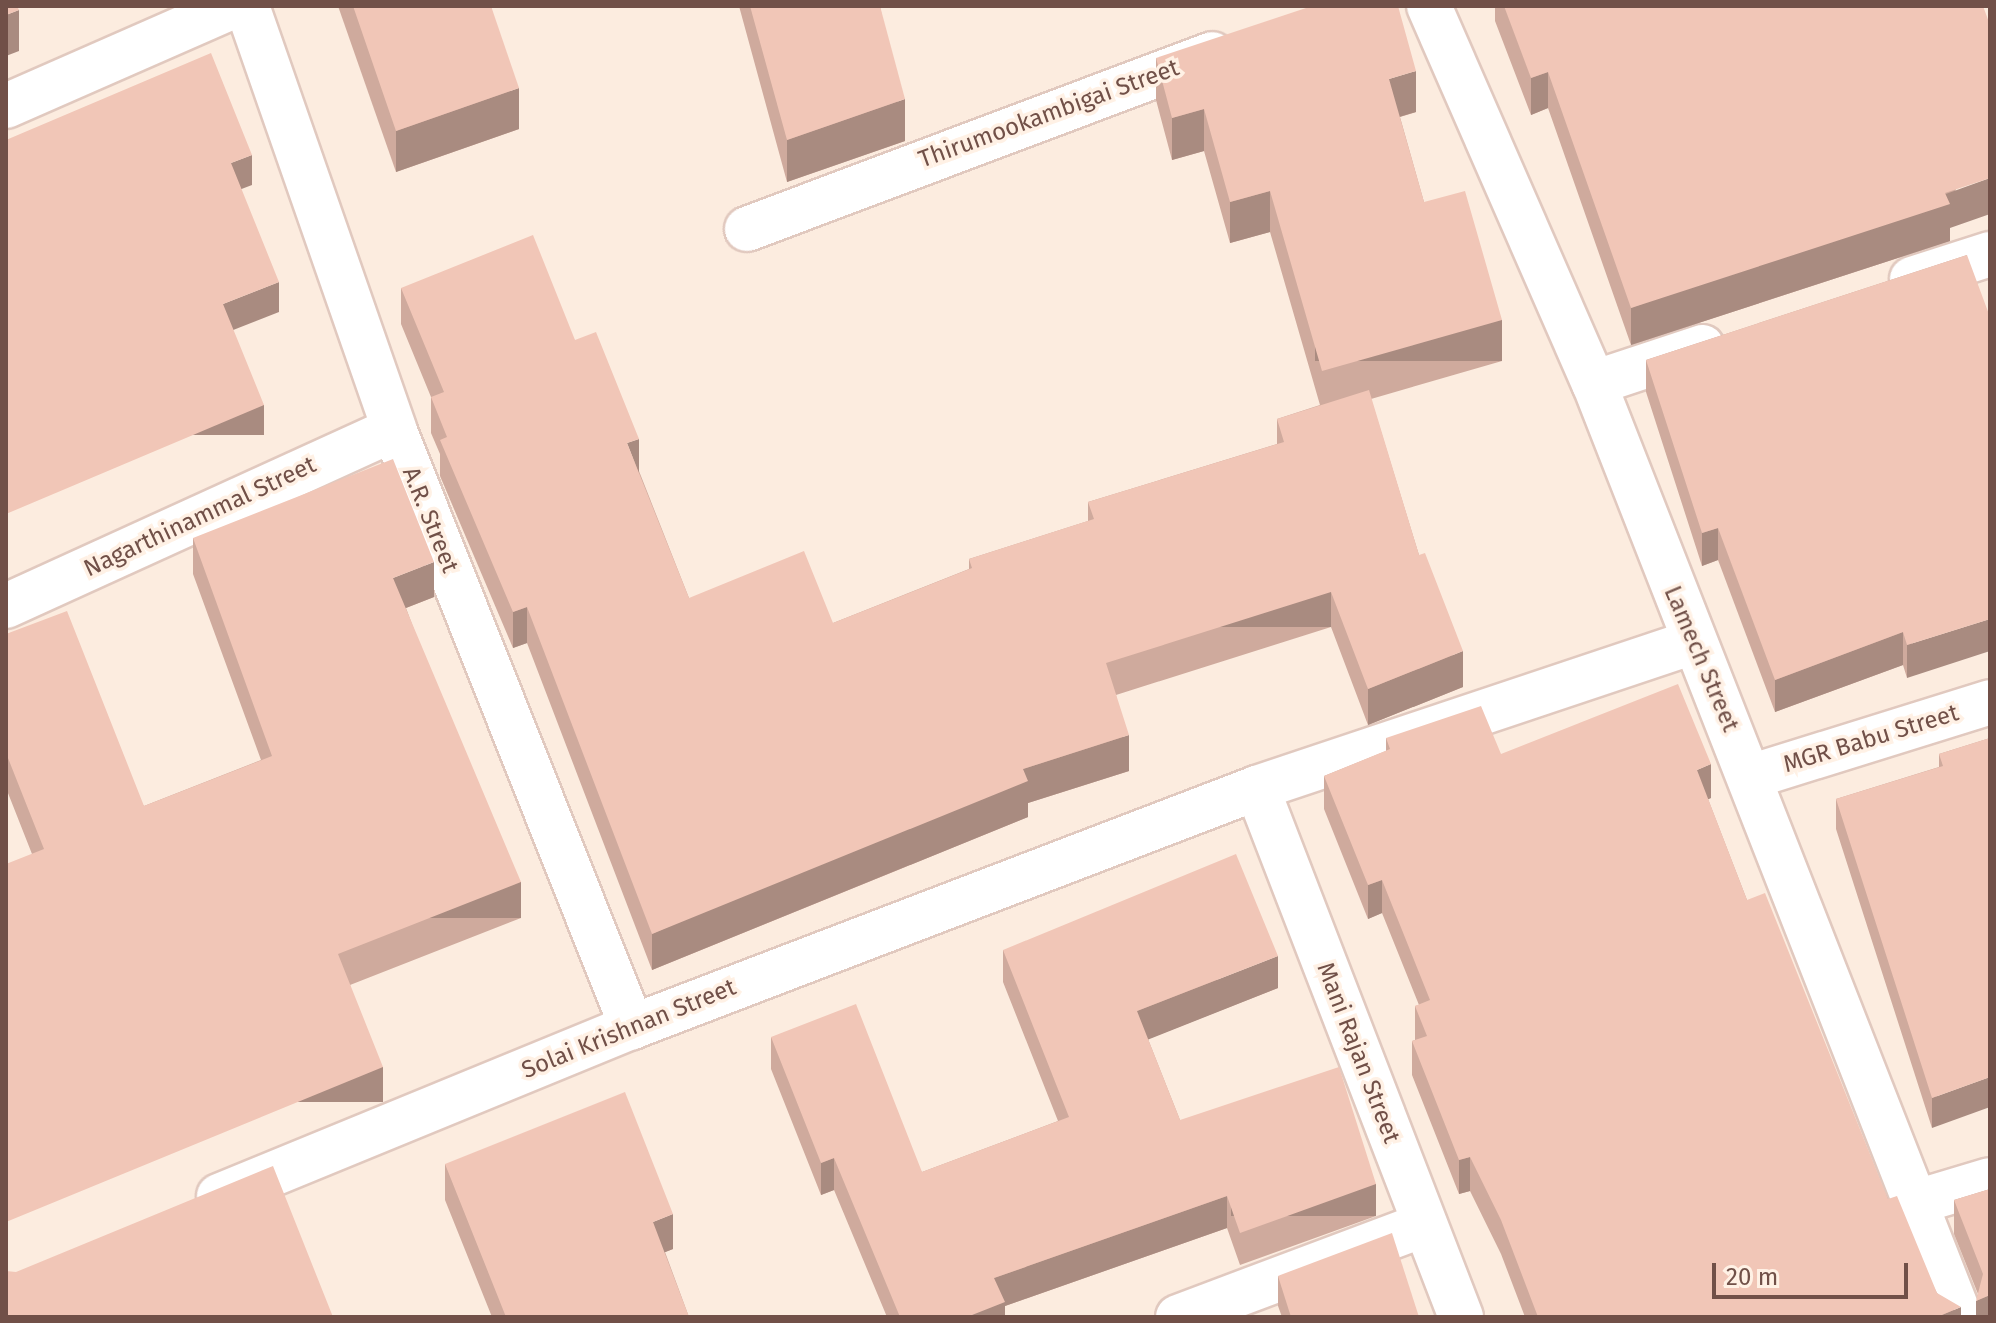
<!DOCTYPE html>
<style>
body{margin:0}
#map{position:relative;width:1996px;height:1323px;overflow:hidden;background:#fcecdf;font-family:"Fira Sans",sans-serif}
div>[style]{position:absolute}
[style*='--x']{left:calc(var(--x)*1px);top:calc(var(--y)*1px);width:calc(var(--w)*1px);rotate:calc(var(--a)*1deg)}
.roads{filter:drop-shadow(2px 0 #e1c9bf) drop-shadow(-2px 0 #e1c9bf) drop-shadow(0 2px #e1c9bf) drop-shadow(0 -2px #e1c9bf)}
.minor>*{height:44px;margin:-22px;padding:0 22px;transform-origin:22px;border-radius:22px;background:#fff}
.wall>*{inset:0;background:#cfaa9d}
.shaded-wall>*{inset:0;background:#a98b80;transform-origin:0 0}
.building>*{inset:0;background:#f1c6b7}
span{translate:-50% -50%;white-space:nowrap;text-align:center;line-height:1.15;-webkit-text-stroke:7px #fff1e5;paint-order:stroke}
.street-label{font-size:24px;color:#715048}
.frame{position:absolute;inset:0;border:8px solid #715048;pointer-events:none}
.scale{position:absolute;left:1712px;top:1263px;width:196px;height:36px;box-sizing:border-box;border:4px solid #715048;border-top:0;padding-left:10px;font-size:24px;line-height:28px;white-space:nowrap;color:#715048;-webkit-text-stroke:6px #fff1e5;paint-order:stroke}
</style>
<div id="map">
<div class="roads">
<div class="minor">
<i style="--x:247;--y:6;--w:448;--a:70.8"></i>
<i style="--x:394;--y:429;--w:644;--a:68.3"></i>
<i style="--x:1429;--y:6;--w:412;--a:66.4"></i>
<i style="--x:1594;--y:383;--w:1003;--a:68.6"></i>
<i style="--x:6;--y:106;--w:249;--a:-23.7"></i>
<i style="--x:747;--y:229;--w:497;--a:-20.6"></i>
<i style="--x:1912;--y:279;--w:82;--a:-17.8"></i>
<i style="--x:1594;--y:383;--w:114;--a:-18.4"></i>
<i style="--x:6;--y:606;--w:426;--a:-24.5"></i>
<i style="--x:1753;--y:776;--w:248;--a:-17.3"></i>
<i style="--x:1257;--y:788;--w:567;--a:68.91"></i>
<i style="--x:219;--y:1196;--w:446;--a:-22.3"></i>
<i style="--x:632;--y:1027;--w:669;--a:-20.93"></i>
<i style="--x:1257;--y:788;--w:458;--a:-18.5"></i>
<i style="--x:1913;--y:1203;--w:80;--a:-16.6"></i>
<i style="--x:1178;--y:1317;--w:262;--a:-20.6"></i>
</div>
</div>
<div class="wall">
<i style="clip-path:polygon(338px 6px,491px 6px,519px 129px,396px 172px)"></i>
<i style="clip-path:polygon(739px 6px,880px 6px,905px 141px,787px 182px)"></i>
<i style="clip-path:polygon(1495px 6px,1983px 6px,1950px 228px,1950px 241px,1631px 345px,1548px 108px,1531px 115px,1495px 21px)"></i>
<i style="clip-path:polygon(1156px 58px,1416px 112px,1400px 117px,1424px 202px,1502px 361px,1371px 399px,1419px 555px,1463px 687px,1368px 725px,1331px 627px,1116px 695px,1129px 771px,1028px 803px,1028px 817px,652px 970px,527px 643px,513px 648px,440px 476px,440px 454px,431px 433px,431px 397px,401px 324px,401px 288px,575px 340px,639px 471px,689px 598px,833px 623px,969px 569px,969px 559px,1088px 521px,1088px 502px,1277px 444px,1277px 419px,1320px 405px,1270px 232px,1230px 243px,1204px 151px,1172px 160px,1156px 100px)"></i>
<i style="clip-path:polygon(1967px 255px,1907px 678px,1903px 665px,1775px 712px,1718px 560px,1702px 566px,1646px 392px,1646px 360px)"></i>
<i style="clip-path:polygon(193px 538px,434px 597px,406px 608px,521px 918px,350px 985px,383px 1102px,32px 854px,6px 788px,6px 634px,144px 806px,261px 760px,193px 574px)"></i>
<i style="clip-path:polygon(1386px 738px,1501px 754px,1711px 798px,1708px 799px,1747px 900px,1888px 1199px,1937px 1293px,1961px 1317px,1525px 1317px,1501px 1254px,1470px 1191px,1459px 1194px,1412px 1075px,1412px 1041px,1415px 1040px,1415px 1006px,1419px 1005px,1382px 913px,1368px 919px,1324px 809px,1324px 776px,1386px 751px)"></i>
<i style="clip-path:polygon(1990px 738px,1932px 1128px,1836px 829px,1836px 799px,1939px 767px,1939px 754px)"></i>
<i style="clip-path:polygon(1003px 950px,1278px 988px,1148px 1039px,1180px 1120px,1376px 1216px,1240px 1265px,1227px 1228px,1005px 1306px,1005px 1317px,887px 1317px,834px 1190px,821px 1195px,771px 1069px,771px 1037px,922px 1172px,1058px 1121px,1003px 982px)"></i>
<i style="clip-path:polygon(445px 1164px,673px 1249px,665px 1252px,689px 1317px,492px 1317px,445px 1200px)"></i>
<i style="clip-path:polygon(1990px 1189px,1990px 1317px,1976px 1317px,1978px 1294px,1954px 1234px,1954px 1200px)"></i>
<i style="clip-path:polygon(1278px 1276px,1419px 1317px,1282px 1317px,1278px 1306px)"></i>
</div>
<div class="shaded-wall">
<i style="clip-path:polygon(19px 10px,19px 51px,6px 56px,6px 15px)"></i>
<i style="clip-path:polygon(1416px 71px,1416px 112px,1389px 120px,1389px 79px)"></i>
<i style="clip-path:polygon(1548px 72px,1548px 108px,1531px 115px,1531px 78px)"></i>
<i style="clip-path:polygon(519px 88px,519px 129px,396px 172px,396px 131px)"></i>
<i style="clip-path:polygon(905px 99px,905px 141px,787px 182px,787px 140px)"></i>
<i style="clip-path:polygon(1204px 109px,1204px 151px,1172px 160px,1172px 118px)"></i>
<i style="clip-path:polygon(252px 155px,252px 185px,231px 193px,231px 163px)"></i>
<i style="clip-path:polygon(1990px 178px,1990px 214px,1950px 228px,1950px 241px,1631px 345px,1631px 308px)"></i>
<i style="clip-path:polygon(1270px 191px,1270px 232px,1230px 243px,1230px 202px)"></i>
<i style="clip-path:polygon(279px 282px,279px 312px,223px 334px,223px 304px)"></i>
<i style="left:1502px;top:320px;width:41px;height:187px;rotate:90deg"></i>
<i style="left:264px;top:405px;width:30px;height:280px;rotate:90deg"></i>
<i style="clip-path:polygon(639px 439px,639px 474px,627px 443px)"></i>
<i style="clip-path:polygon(1718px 528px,1718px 560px,1702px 566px,1702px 533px)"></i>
<i style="clip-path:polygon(434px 562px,434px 597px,393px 613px,393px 578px)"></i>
<i style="left:1331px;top:592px;width:35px;height:236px;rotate:90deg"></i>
<i style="clip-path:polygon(527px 607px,527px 643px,513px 648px,513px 612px)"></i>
<i style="clip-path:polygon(1990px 619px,1990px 651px,1907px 678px,1907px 645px)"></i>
<i style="clip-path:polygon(1903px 632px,1903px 665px,1775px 712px,1775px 680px)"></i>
<i style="clip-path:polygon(1463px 651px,1463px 687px,1368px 725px,1368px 689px)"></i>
<i style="clip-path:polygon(1129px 735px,1129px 771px,1028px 803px,1028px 817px,652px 970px,652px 934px,1023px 769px)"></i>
<i style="clip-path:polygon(1711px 764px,1711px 798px,1697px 804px,1697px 770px)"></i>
<i style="clip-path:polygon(1382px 880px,1382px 913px,1368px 919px,1368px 885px)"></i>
<i style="left:521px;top:882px;width:36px;height:197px;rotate:90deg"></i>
<i style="clip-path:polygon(1278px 956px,1278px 988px,1137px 1044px,1137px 1011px)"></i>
<i style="left:383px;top:1067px;width:35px;height:408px;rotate:90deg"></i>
<i style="clip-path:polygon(1990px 1077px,1990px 1107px,1932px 1128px,1932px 1098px)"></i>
<i style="clip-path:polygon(1470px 1157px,1470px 1191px,1459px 1194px,1459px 1160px)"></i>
<i style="clip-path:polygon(834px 1158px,834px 1190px,821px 1195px,821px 1163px)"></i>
<i style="left:1376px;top:1184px;width:32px;height:145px;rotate:90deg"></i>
<i style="clip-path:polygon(1227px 1196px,1227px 1228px,1005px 1306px,1005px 1317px,967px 1317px,994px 1278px)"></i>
<i style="clip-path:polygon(673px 1214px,673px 1249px,653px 1257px,653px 1222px)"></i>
<i style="clip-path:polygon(1990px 1295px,1990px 1317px,1976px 1317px,1976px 1301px)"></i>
<i style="clip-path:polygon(1961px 1307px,1961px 1317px,1937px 1317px)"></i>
</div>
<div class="building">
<i style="clip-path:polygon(6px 6px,17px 6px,19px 10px,6px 15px)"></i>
<i style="clip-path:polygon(353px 6px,491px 6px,519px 88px,396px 131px)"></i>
<i style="clip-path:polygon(750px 6px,880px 6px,905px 99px,787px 140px)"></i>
<i style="clip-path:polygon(1312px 6px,1398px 6px,1416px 71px,1389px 79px,1424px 202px,1465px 191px,1502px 320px,1322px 371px,1270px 191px,1230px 202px,1204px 109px,1172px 118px,1156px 58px)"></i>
<i style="clip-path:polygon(1504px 6px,1983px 6px,1990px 25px,1990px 178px,1945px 193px,1950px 204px,1631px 308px,1548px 72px,1531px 78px)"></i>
<i style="clip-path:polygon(211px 53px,252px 155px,231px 163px,279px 282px,223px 304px,264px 405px,6px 514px,6px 140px)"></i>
<i style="clip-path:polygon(533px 235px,575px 340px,596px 332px,639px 439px,627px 443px,689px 598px,804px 551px,833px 623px,972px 568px,969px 559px,1094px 519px,1088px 502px,1284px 442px,1277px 419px,1369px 390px,1419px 555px,1425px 553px,1463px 651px,1368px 689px,1331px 592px,1106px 663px,1129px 735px,1023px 769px,1028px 781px,652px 934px,527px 607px,513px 612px,440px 440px,447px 437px,431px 397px,444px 392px,401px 288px)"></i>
<i style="clip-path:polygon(1967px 255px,1990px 317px,1990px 619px,1907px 645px,1903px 632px,1775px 680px,1718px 528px,1702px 533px,1646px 360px)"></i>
<i style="clip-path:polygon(393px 459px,434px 562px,393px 578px,521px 882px,338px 954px,383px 1067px,6px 1222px,6px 864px,44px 849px,6px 753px,6px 634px,67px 611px,144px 806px,272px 756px,193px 538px)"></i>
<i style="clip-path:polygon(1678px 684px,1711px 764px,1697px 770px,1747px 900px,1765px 893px,1888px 1199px,1897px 1196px,1937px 1293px,1961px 1307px,1937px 1317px,1538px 1317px,1501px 1220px,1470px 1157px,1459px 1160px,1412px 1041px,1427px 1036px,1415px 1006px,1430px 1000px,1382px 880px,1368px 885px,1324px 776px,1390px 749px,1386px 738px,1481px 706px,1501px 754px)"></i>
<i style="clip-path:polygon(1990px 738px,1990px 1077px,1932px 1098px,1836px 799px,1943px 766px,1939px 754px)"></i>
<i style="clip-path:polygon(1236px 854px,1278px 956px,1137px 1011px,1180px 1120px,1339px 1067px,1376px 1184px,1240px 1233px,1227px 1196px,994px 1278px,1005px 1302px,967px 1317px,900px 1317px,834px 1158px,821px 1163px,771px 1037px,856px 1004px,922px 1172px,1069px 1117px,1003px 950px)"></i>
<i style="clip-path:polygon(625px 1092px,673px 1214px,653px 1222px,689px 1317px,506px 1317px,445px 1164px)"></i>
<i style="clip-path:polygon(273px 1166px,333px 1317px,6px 1317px,6px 1271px,16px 1272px)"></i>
<i style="clip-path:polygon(1990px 1189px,1990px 1295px,1976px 1301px,1983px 1274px,1954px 1200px)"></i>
<i style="clip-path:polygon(1392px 1233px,1419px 1317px,1291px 1317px,1278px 1276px)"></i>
</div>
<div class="street-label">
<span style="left:1049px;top:114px;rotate:-20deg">Thirumookambigai Street</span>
<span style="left:200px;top:517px;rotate:-25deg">Nagarthinammal Street</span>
<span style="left:430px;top:520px;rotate:68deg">A.R. Street</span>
<span style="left:1701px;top:659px;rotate:67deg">Lamech Street</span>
<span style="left:1871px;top:739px;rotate:-17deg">MGR Babu Street</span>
<span style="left:629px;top:1029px;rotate:-22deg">Solai Krishnan Street</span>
<span style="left:1358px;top:1053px;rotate:69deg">Mani Rajan Street</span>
</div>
<div class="frame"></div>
<div class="scale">20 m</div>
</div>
